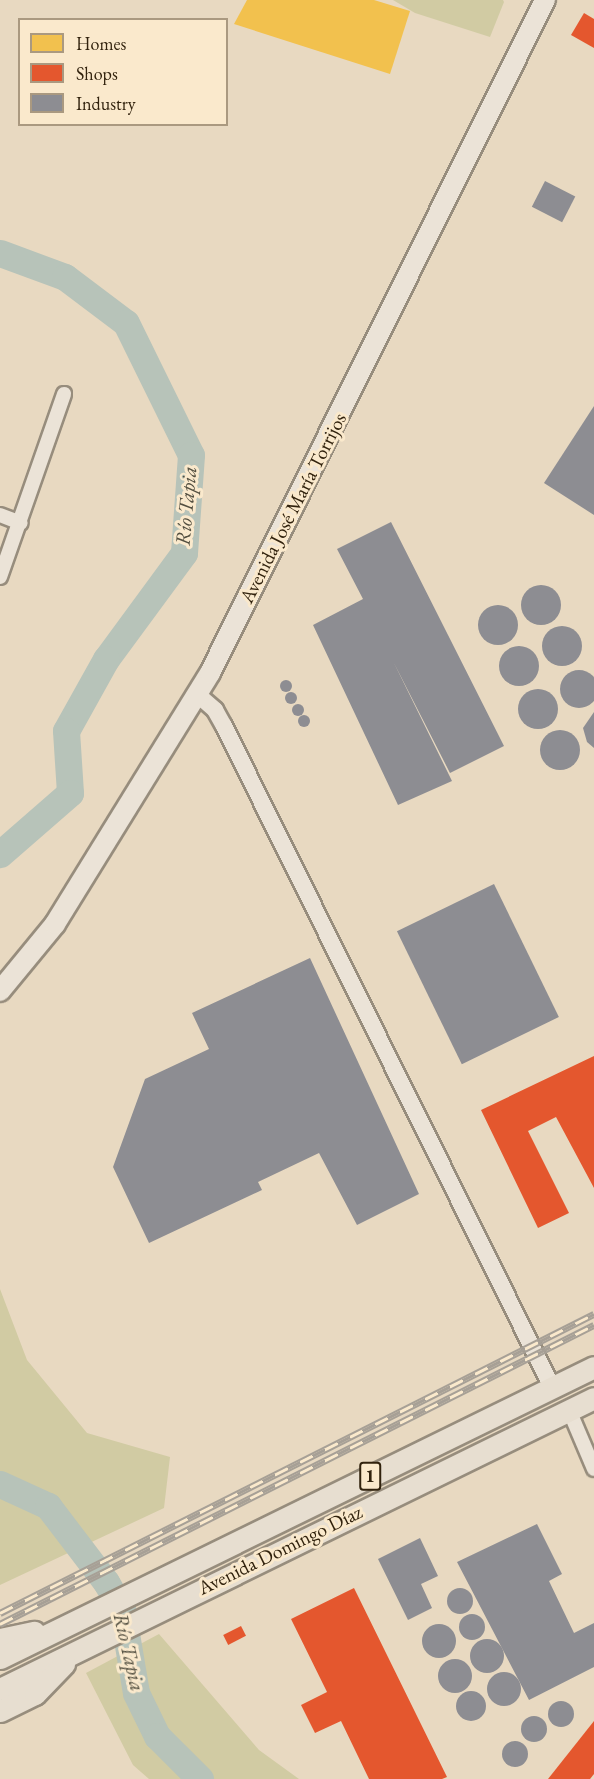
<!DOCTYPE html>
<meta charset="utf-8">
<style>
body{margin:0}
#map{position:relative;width:594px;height:1779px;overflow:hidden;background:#e8d9c1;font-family:"EB Garamond",serif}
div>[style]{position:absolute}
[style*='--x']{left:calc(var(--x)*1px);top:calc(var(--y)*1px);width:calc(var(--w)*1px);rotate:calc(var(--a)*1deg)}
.green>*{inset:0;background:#d1cba3}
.homes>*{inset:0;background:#f2c14e}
.shops>*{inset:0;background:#e4572e;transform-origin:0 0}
.industry>*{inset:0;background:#8d8d92;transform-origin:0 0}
.round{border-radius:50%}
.river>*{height:27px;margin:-13.5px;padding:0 13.5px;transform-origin:13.5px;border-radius:13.5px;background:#b7c3b9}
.roads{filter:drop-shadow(2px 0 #978d7d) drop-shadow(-2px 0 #978d7d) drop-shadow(0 2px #978d7d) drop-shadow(0 -2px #978d7d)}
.minor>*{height:14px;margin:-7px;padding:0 7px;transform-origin:7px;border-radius:7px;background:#ebe3d7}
.tertiary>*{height:16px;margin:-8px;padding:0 8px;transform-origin:8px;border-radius:8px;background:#ebe3d7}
.secondary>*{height:20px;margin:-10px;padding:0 10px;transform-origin:10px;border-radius:10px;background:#ebe3d7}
.primary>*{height:21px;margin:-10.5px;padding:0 10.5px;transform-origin:10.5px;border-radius:10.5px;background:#e7ded0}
.rail>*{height:7px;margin-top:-3.5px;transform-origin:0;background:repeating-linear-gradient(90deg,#fae9cc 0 14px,#a7a096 0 28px);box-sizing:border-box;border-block:2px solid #a7a096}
span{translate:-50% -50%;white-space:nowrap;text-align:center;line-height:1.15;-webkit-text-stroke:6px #fae9cc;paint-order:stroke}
.shield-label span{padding:2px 4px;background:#fae9cc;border:2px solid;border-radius:4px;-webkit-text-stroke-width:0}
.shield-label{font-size:18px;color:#31220d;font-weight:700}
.street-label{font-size:20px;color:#31220d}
.water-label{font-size:21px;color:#534f40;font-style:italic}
.legend{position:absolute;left:18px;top:18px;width:210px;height:108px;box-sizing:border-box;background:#fae9cc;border:2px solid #aa9980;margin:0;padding:8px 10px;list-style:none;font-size:18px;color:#31220d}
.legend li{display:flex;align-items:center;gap:12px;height:30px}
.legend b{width:30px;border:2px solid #aa9980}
</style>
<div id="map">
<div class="green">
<i style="clip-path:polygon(393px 0,503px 0,504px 2px,490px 37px,415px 13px)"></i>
<i style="clip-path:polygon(0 1289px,27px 1360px,87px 1433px,170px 1457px,164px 1508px,0 1585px)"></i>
<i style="clip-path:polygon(159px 1634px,259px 1750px,299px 1779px,149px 1779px,133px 1765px,86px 1673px)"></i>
</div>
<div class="homes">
<i style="clip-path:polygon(247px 0,374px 0,410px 11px,390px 74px,234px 24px)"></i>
</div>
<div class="shops">
<i style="clip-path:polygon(584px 13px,594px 19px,594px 48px,571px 35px)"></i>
<i style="clip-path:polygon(594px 1056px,594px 1188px,556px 1117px,528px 1131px,569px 1213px,538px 1228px,481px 1110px)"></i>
<i style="clip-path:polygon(354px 1588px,447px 1777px,442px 1779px,369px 1779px,341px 1721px,315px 1733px,301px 1705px,327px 1692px,291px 1619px)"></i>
<i style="left:241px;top:1626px;width:11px;height:20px;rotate:63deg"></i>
<i style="clip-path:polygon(594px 1721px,594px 1774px,590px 1779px,548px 1779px)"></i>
</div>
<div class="industry">
<i style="left:545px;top:181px;width:34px;height:29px;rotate:27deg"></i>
<i style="clip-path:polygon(594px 406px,594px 515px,544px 483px)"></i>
<i style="clip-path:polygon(391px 522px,504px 746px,450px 773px,394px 663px,452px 781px,398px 805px,313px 625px,363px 599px,337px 549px)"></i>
<i class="round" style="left:521px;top:585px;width:40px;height:40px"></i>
<i class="round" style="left:478px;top:605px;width:40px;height:40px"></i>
<i class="round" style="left:542px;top:626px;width:40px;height:40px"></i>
<i class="round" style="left:499px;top:646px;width:40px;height:40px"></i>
<i class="round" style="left:560px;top:670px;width:38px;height:38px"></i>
<i class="round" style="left:280px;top:680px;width:12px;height:12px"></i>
<i class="round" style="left:518px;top:689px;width:40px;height:40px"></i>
<i class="round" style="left:285px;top:692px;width:12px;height:12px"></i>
<i class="round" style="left:292px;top:704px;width:12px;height:12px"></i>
<i style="clip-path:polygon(594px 712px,594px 748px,587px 742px,583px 728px)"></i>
<i class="round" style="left:298px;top:715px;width:12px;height:12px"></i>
<i class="round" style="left:540px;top:730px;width:40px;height:40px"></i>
<i style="left:494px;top:884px;width:148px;height:108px;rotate:64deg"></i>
<i style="clip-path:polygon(310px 958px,419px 1194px,357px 1225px,319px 1153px,258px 1182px,262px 1190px,149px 1243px,113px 1167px,145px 1079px,209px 1049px,192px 1013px)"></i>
<i style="clip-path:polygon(537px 1524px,562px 1574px,549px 1581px,574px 1633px,594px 1623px,594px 1667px,529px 1700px,457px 1562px)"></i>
<i style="clip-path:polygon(420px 1538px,438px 1576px,421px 1584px,432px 1608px,408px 1620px,378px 1559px)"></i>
<i class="round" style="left:447px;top:1588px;width:26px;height:26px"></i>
<i class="round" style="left:459px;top:1614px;width:26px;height:26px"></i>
<i class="round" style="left:422px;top:1624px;width:34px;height:34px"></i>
<i class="round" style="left:470px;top:1639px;width:34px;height:34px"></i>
<i class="round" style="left:438px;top:1659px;width:34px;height:34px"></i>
<i class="round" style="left:487px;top:1672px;width:34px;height:34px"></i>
<i class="round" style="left:456px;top:1691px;width:30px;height:30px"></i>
<i class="round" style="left:548px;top:1701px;width:26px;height:26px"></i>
<i class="round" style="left:521px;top:1716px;width:26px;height:26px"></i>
<i class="round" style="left:502px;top:1741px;width:26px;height:26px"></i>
</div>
<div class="river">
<i style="--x:0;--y:253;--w:69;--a:20.3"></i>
<i style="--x:65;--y:277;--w:76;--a:37"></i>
<i style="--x:126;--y:323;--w:147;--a:63.8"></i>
<i style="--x:191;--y:455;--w:98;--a:94.1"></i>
<i style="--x:184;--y:553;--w:132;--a:126.3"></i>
<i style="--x:106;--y:659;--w:82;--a:119.1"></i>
<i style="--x:66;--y:731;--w:62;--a:86.3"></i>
<i style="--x:70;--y:793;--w:93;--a:138.9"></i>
<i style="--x:0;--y:1484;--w:53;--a:24.6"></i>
<i style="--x:48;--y:1506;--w:96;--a:52.7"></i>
<i style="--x:106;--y:1582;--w:32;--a:60"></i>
<i style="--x:122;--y:1610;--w:84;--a:80.4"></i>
<i style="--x:136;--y:1693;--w:48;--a:64"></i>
<i style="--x:157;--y:1736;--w:61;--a:45"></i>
</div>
<div class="roads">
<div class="minor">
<i style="--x:0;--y:515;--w:22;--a:21"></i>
<i style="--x:0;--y:577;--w:194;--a:-70.7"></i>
<i style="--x:569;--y:1410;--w:64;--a:67"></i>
</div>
<div class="tertiary">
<i style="--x:198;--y:695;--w:23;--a:41"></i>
<i style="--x:215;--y:710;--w:18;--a:61"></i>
<i style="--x:224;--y:726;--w:738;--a:63.61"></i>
</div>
<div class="secondary">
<i style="--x:0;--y:991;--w:87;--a:-50.6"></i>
<i style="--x:55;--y:924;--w:295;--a:-58.3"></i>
<i style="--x:210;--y:673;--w:752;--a:-63.54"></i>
</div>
<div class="primary">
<i style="--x:0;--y:1639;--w:35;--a:-12"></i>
<i style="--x:0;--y:1658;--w:661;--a:-26.1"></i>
<i style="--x:0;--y:1689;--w:661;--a:-26.1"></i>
<i style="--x:0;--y:1711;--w:39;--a:-26"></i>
<i style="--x:35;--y:1694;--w:42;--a:-46"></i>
</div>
</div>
<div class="rail">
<i style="--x:0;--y:1613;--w:665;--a:-26.72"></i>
<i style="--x:0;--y:1624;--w:665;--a:-26.72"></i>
</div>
<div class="shield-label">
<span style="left:370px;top:1476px">1</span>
</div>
<div class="street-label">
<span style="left:293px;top:508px;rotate:-63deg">Avenida José María Torrijos</span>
<span style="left:280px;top:1550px;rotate:-26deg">Avenida Domingo Díaz</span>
</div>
<div class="water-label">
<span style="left:186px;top:506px;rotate:-85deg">Río Tapia</span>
<span style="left:129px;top:1652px;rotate:77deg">Río Tapia</span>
</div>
<ul class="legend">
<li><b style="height:16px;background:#f2c14e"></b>Homes</li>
<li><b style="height:16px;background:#e4572e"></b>Shops</li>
<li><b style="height:16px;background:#8d8d92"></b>Industry</li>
</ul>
</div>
